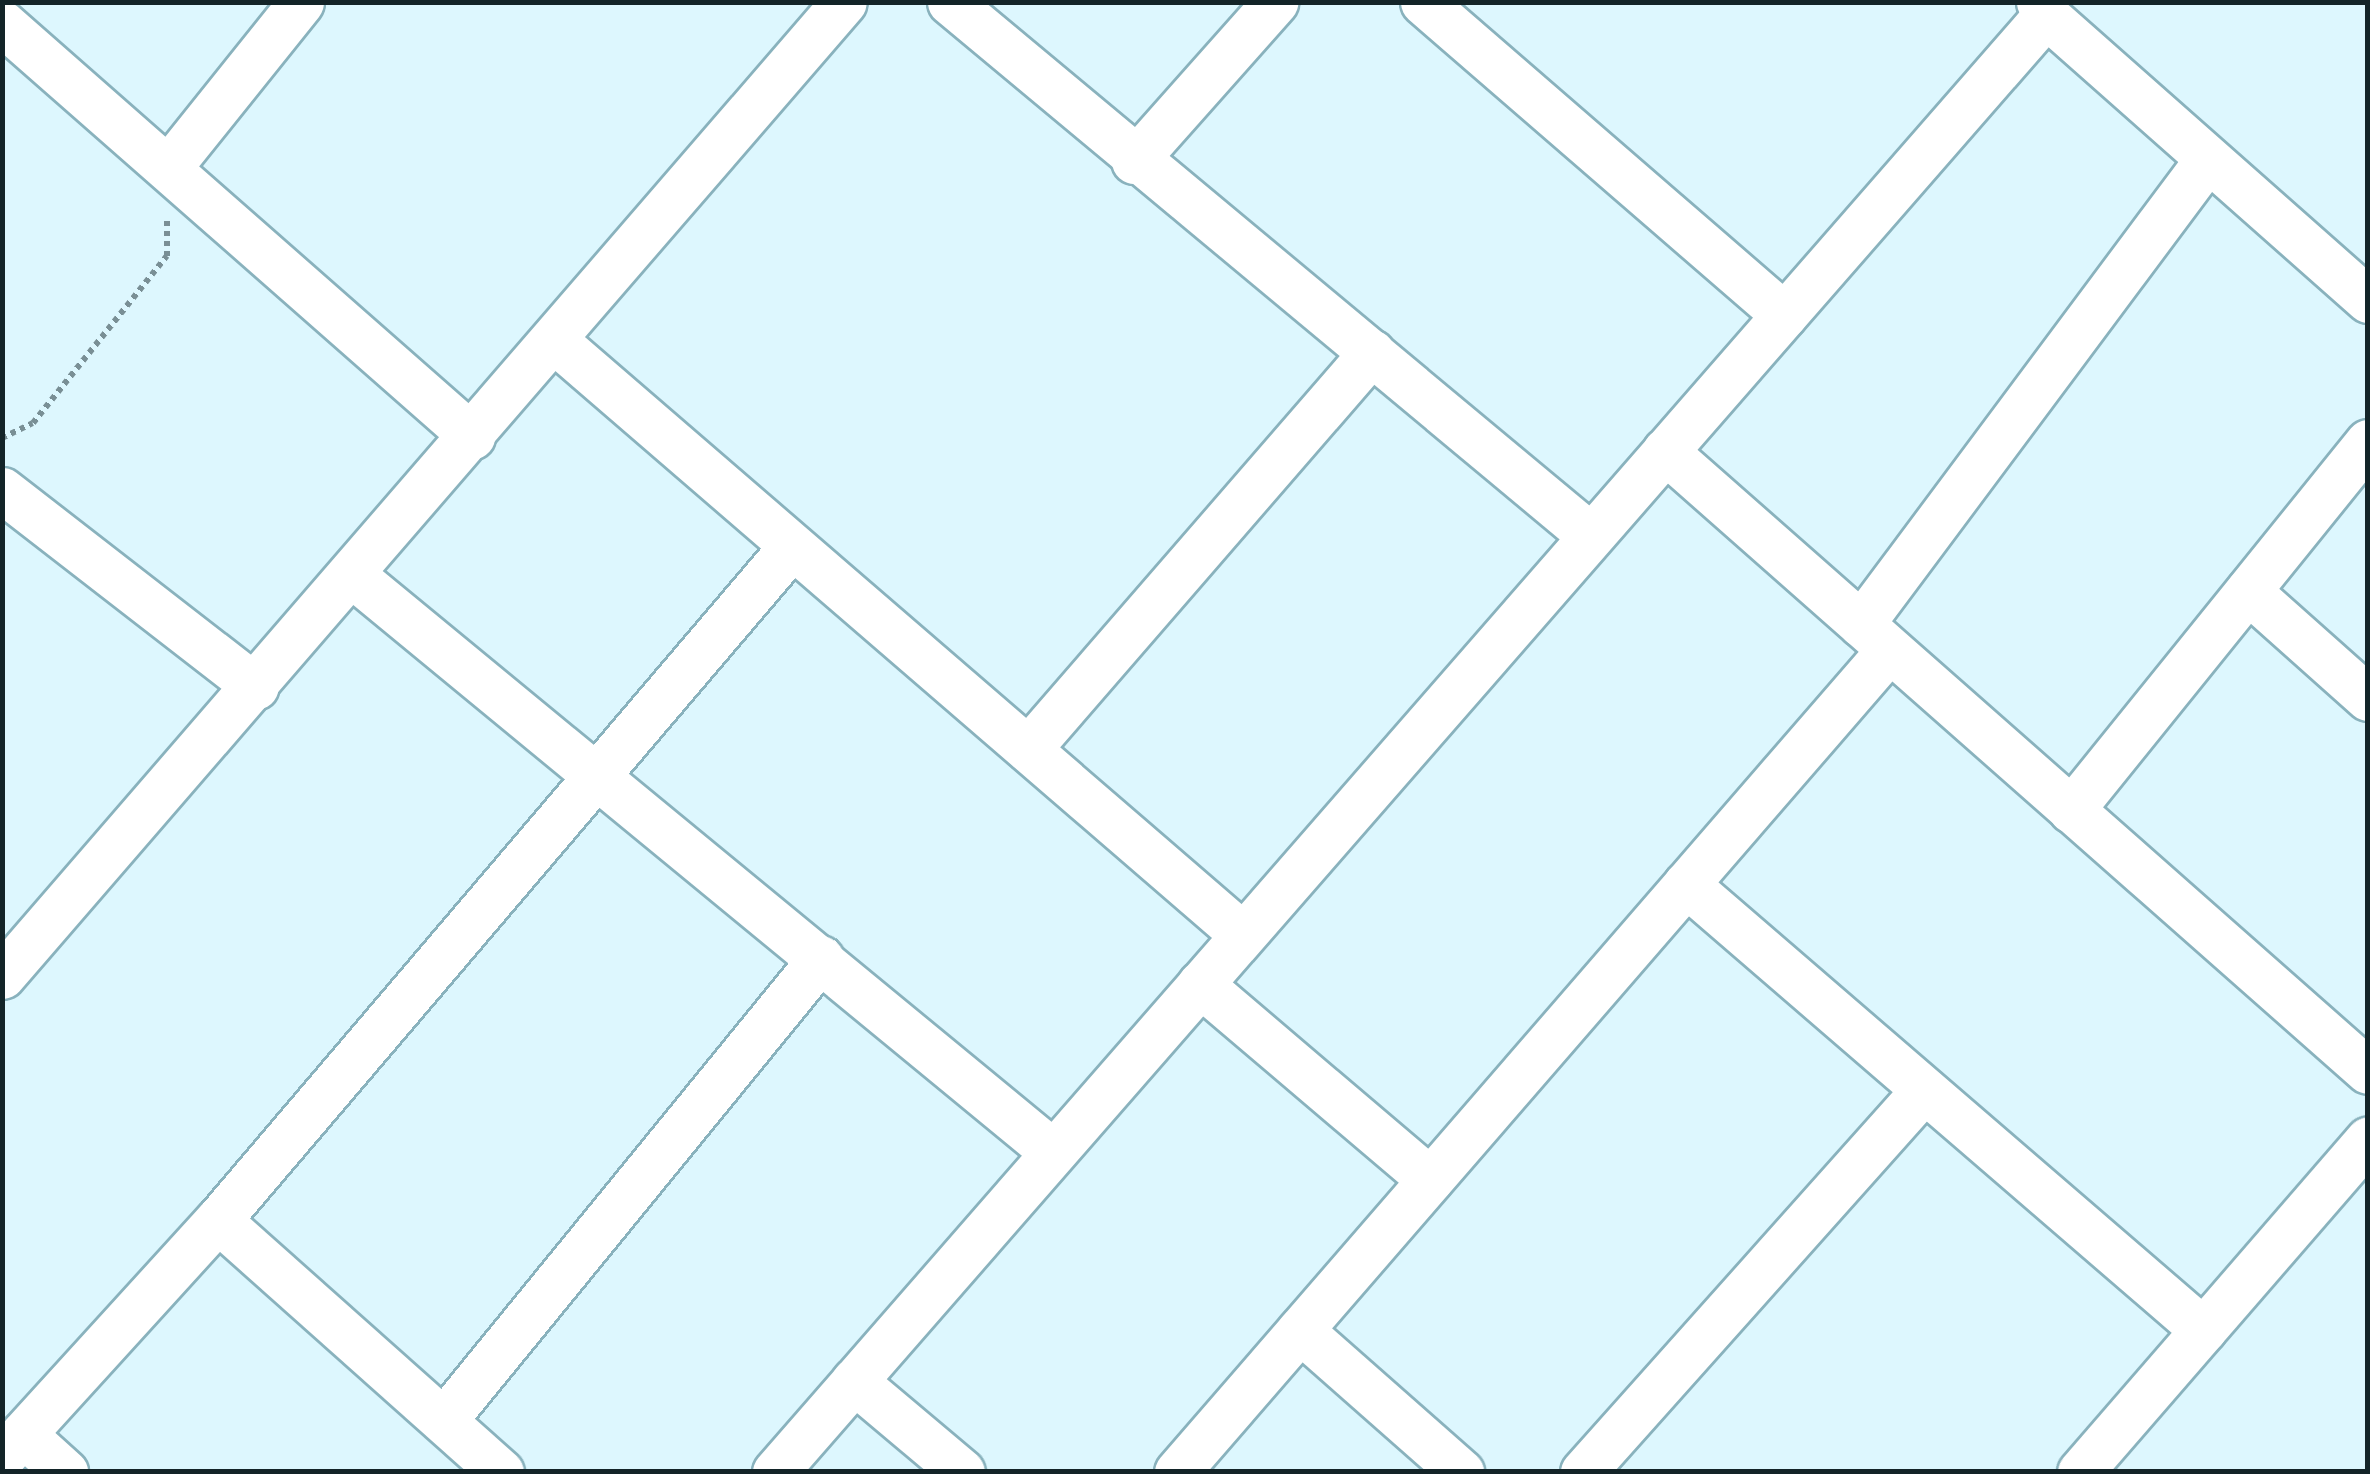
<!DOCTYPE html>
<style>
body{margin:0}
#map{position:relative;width:2370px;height:1474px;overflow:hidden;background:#ddf7fe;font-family:Inter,sans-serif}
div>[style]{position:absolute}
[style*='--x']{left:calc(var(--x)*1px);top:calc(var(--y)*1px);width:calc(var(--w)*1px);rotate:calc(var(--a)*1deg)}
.path>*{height:6px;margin-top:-3px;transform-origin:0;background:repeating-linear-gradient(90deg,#798f95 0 5px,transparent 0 10px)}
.roads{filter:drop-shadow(2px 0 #89b2bd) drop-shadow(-2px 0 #89b2bd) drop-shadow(0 2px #89b2bd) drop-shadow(0 -2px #89b2bd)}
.minor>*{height:45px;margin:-22.5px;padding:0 22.5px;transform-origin:22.5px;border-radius:22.5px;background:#fff}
span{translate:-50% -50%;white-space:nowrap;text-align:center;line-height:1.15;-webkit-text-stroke:9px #fff;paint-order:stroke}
.frame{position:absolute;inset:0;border:5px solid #132428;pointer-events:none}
</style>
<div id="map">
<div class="path">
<i style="--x:2;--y:438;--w:34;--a:-26"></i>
<i style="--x:33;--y:423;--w:214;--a:-51.3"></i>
<i style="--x:167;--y:256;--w:36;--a:-90"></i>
</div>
<div class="roads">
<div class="minor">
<i style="--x:950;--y:2;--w:834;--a:39.8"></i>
<i style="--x:1423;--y:2;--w:478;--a:40.9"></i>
<i style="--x:2039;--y:2;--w:15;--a:62"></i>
<i style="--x:2046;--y:15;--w:430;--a:41.5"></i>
<i style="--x:2;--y:23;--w:626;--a:41.31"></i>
<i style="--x:1134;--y:161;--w:213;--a:-48.4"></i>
<i style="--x:169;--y:167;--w:211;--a:-51.3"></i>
<i style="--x:554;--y:340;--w:910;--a:40.81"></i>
<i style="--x:1665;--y:451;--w:937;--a:41.41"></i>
<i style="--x:2;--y:490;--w:321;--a:37.8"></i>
<i style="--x:351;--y:574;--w:909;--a:39.47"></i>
<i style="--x:2248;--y:591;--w:161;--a:41.7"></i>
<i style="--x:1861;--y:624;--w:579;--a:-53.29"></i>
<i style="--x:1028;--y:749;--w:525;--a:-49.09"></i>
<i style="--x:2071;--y:810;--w:473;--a:-51.1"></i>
<i style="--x:1686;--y:884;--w:683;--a:40.78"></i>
<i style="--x:2;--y:976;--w:1287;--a:-49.16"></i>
<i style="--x:1200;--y:984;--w:302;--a:40.4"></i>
<i style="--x:218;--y:1220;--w:379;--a:41.7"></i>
<i style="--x:1300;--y:1330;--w:215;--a:41.4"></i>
<i style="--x:854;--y:1381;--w:141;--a:40.1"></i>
<i style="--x:444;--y:1420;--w:596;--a:-50.78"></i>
<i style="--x:23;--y:1434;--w:57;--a:42.1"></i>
<i style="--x:2;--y:1457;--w:321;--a:-47.7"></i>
<i style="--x:218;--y:1220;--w:885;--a:-49.58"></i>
<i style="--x:775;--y:1472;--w:1933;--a:-48.9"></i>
<i style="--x:1177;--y:1472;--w:1087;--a:-49.1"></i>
<i style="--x:1583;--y:1472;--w:512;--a:-48.25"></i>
<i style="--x:2080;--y:1472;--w:440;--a:-49.1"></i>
</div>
</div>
<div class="frame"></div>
</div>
